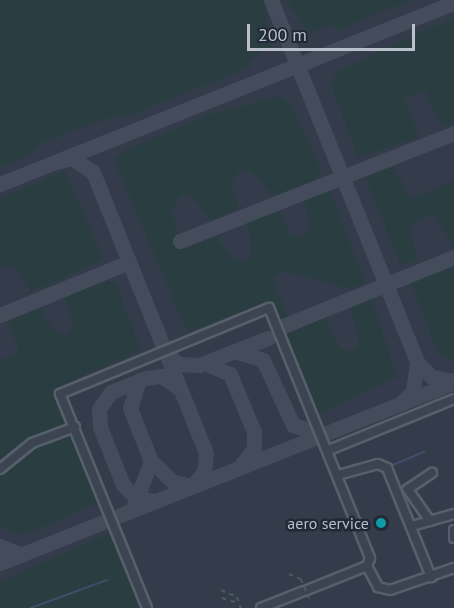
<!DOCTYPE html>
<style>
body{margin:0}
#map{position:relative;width:454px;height:608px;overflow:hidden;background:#283141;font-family:"PT Sans",sans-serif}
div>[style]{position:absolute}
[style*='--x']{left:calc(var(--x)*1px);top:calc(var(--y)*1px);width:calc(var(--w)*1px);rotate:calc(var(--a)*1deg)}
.airport>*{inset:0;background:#343c4b;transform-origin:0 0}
.green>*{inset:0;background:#2a3e42}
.stream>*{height:1.5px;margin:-0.75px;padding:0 0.75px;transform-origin:0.75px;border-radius:0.75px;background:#3f4e69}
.taxiway>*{height:15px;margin:-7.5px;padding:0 7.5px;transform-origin:7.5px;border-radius:7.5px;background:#444c5c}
.path>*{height:1.5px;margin-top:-0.75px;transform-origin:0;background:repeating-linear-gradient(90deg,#495b5f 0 4.5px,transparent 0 9px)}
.roads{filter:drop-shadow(2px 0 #575f6b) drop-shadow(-2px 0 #575f6b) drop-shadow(0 2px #575f6b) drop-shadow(0 -2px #575f6b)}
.minor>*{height:8px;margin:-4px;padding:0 4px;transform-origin:4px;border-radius:4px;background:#3c4451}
.path-bridge>*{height:1.5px;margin-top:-0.75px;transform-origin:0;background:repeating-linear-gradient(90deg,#495b5f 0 4.5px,transparent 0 9px)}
.dots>*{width:16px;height:16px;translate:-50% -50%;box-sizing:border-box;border:3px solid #212936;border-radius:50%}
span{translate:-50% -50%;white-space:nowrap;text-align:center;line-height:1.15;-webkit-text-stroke:5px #212936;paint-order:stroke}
.poi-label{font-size:16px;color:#b9bfcb}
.right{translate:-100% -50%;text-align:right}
.scale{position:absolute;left:247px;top:24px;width:168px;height:27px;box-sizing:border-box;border:3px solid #b9bfcb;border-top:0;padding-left:8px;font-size:18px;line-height:21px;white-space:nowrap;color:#b9bfcb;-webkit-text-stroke:4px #212936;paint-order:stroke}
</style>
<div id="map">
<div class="airport">
<i style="left:0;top:0;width:454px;height:608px"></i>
</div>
<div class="green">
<i style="clip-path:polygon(0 0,264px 0,272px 46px,248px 61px,251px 67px,128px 116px,114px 116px,43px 142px,32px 154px,0 167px)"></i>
<i style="clip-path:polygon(286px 0,411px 0,336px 31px,334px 24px,309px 33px)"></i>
<i style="clip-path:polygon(454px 17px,454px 123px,445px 127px,439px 122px,425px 91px,404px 100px,418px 133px,415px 139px,358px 158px,332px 87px,336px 72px)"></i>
<i style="clip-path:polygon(281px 96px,290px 102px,321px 170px,315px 180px,272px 196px,253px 173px,240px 169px,231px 183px,239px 208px,211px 221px,192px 195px,182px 194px,172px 209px,180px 241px,185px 248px,215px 235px,233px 258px,245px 261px,251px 253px,248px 222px,279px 210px,290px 234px,303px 238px,311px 227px,303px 199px,330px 191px,366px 283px,351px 289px,283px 271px,272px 278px,288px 317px,281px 320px,272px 301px,187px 332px,114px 160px,129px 148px,214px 113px)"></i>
<i style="clip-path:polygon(387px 167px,394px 168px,411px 198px,454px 181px,454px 249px,433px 214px,417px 220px,410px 232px,418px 261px,400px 264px,365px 176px)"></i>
<i style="clip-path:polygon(65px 170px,104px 260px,31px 292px,14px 266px,0 267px,0 198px)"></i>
<i style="clip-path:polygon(454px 264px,454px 358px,450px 359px,438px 353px,411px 283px)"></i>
<i style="clip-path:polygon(106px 279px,116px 284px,141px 350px,56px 389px,102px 501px,25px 535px,15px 534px,0 527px,0 361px,19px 351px,7px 319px,40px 307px,54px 331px,67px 335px,74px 324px,64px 297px)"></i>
<i style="clip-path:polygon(371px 297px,397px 377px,318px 415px,285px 332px,323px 316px,341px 348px,351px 352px,359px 343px,350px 303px)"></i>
<i style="clip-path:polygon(110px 533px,118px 537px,146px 608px,0 608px,0 581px)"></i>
</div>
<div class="stream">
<i style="--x:393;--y:465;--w:34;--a:-23"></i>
<i style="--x:31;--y:608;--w:81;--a:-20.2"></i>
</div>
<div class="taxiway">
<i style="--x:271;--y:0;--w:390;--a:68"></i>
<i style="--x:417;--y:362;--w:29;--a:98"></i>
<i style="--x:413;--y:391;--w:17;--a:135"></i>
<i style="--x:56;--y:162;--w:16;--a:-14"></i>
<i style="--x:72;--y:158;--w:25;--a:34"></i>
<i style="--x:93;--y:172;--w:303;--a:68.1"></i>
<i style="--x:206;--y:453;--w:19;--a:96"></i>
<i style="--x:204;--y:472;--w:18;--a:131"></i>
<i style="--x:192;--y:486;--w:19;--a:-168"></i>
<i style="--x:173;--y:482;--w:30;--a:-136"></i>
<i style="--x:151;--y:461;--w:57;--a:-111.6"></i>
<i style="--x:130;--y:408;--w:29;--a:-72"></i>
<i style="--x:0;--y:184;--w:489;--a:-21.8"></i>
<i style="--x:180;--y:241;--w:295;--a:-21.5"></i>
<i style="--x:0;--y:315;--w:139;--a:-22.3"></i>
<i style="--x:283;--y:326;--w:184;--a:-22"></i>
<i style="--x:234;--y:351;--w:30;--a:17"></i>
<i style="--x:263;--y:360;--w:72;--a:65.2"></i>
<i style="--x:293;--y:425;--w:32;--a:18"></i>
<i style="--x:167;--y:354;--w:16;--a:40"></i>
<i style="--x:179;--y:364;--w:20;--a:3"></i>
<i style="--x:199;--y:365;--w:74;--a:-21.4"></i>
<i style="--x:417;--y:362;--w:21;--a:45"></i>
<i style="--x:432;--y:377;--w:22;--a:10"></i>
<i style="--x:205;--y:363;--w:27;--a:24"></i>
<i style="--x:230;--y:374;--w:63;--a:67.5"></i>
<i style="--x:254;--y:432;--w:16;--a:90"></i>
<i style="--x:254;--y:448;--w:21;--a:127"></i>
<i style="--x:155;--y:501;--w:18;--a:-171"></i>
<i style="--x:137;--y:498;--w:19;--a:-137"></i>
<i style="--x:123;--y:485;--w:62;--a:-111.6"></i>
<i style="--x:100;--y:427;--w:18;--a:-93"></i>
<i style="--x:99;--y:409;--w:21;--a:-55"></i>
<i style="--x:111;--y:392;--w:38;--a:-22"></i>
<i style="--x:146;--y:378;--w:15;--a:-8"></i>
<i style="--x:161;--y:376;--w:22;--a:34"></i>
<i style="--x:134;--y:505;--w:47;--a:-68.9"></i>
<i style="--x:0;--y:546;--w:23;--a:23"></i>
<i style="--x:0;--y:563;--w:489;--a:-21.7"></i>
</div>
<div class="path">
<i style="--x:221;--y:590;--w:17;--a:24"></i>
<i style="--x:237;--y:597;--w:12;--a:70"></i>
<i style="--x:222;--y:598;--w:17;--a:17"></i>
</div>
<div class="roads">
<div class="minor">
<i style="--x:329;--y:450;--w:135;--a:-22.2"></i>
<i style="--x:0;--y:469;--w:41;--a:-39.1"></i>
<i style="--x:32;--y:443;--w:46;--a:-20.4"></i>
<i style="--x:338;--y:475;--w:41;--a:-15.4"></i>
<i style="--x:378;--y:464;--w:10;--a:24"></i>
<i style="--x:387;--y:468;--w:118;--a:68"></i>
<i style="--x:430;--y:521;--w:39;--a:-125"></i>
<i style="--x:408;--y:489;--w:29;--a:-34"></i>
<i style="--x:412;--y:526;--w:44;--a:-15.9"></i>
<i style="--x:454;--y:530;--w:8;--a:90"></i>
<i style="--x:367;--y:566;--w:24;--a:62"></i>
<i style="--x:378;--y:587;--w:12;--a:14"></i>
<i style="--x:390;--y:590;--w:68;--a:-19"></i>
<i style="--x:147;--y:608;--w:231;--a:-112.1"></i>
<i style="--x:60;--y:394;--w:226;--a:-22.4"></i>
<i style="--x:269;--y:308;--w:270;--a:68"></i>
<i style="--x:370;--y:558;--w:9;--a:111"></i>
<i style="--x:367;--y:566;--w:65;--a:158.2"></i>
<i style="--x:261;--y:608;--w:46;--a:-21.6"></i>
</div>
</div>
<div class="path-bridge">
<i style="--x:289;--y:574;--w:13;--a:23"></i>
<i style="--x:301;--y:579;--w:21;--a:67"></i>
</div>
<div class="dots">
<i style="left:381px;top:523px;background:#0f9aa8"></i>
</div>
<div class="poi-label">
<span class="right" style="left:369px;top:523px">aero service</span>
</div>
<div class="scale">200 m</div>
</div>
